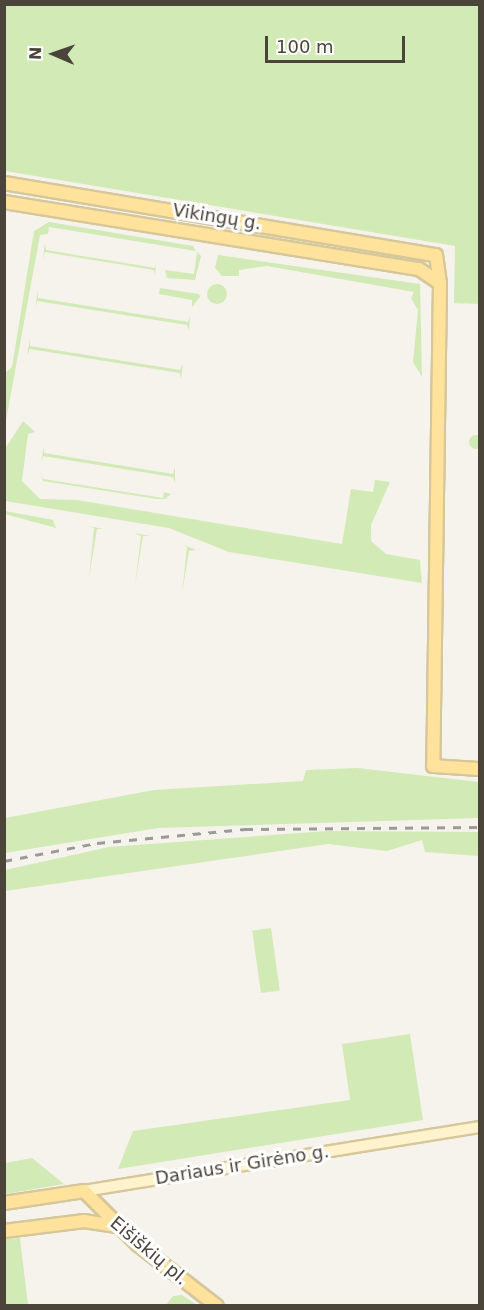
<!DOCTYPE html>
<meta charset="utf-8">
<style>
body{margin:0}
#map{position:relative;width:484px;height:1310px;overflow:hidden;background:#f6f3ec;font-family:"DejaVu Sans",sans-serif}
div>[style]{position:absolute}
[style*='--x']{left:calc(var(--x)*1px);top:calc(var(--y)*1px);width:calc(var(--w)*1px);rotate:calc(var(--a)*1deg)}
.green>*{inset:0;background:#d2eab5;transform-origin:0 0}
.round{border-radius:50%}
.roads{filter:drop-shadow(2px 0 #d6c79b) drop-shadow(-2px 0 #d6c79b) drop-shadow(0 2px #d6c79b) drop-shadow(0 -2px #d6c79b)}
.secondary>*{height:10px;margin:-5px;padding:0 5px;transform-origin:5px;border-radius:5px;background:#fff3cd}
.primary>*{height:12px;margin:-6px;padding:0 6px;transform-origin:6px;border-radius:6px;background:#ffe39c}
.rail>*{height:3px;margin-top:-1.5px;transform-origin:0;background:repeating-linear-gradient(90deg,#9a9a9a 0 8px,transparent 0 16px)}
span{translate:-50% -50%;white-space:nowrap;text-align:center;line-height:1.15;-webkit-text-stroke:6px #fff;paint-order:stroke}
.street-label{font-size:18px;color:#4b4439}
.frame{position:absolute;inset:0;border:6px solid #4b4439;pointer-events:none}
.north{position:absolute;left:24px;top:24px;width:60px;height:60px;-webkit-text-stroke:4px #fff;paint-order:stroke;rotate:272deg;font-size:16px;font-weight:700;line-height:24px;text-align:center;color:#4b4439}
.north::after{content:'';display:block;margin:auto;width:21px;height:27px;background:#4b4439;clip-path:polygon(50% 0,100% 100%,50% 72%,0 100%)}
.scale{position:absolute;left:265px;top:36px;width:140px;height:27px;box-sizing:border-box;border:3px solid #4b4439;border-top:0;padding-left:8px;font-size:18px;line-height:21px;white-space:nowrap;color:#4b4439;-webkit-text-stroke:4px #fff;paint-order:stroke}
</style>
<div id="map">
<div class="green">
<i style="clip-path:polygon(4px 5px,479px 5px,479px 304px,454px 303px,455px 246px,5px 171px)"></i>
<i style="clip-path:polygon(49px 222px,193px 246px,196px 251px,49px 227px,48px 234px,40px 235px,5px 426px,5px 373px,12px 367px,34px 231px)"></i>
<i style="left:237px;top:226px;width:181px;height:5px;rotate:9deg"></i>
<i style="clip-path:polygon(45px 243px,46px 250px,155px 268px,156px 261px,155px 276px,154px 270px,45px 252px,43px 259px)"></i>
<i style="clip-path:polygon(197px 252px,201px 256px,195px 280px,167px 278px,165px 270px,194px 274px)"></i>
<i style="clip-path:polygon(218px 255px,420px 284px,422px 377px,413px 362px,418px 310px,411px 298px,414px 292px,267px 266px,239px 270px,239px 276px,222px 276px,215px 268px)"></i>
<i class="round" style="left:207px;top:284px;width:20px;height:20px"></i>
<i style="clip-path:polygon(160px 288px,199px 294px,200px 297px,192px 307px,192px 300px,159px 294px)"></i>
<i style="clip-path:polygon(38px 291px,38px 298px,188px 322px,190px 316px,189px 331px,187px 325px,37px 301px,35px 307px)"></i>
<i style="clip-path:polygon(30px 339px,30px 346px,180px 370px,183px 364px,181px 379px,180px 373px,30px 349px,27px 355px)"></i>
<i style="clip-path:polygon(23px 421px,35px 432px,28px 434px,22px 481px,40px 499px,77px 500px,342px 544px,351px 489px,373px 492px,375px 480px,390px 482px,371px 525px,371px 541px,386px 554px,420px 560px,422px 583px,229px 552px,169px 528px,5px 501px,5px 449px)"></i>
<i class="round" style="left:469px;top:435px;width:14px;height:14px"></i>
<i style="clip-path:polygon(44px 446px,44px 453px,173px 474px,175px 467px,175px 483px,173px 477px,43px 456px,41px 462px)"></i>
<i style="clip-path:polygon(40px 472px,43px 479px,163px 498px,164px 492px,171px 494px,165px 499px,157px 499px,43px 481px)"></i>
<i style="clip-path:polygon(5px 511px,53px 520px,56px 528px,5px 514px)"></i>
<i style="clip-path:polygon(88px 526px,104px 529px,97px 529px,89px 578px,94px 528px)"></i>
<i style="clip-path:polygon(134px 533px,150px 536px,143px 536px,135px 585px,141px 536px)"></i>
<i style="clip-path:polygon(182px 544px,196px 550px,189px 551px,182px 593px,187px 547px)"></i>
<i style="clip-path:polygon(357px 768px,479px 782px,479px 818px,158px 828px,5px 853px,5px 818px,154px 790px,303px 781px,306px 770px)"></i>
<i style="clip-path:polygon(327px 831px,479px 832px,479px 856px,425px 852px,422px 840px,387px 851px,328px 844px,5px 891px,5px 870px,109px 847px)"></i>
<i style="left:271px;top:928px;width:63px;height:19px;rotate:82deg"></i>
<i style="clip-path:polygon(410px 1034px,423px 1120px,118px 1169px,133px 1131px,350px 1100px,342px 1044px)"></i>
<i style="clip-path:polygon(32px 1158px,64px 1184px,5px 1194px,5px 1163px)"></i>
<i style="clip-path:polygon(20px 1238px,28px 1305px,5px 1305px,5px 1239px)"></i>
<i style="clip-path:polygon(182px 1295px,197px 1305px,166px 1305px,173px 1296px)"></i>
</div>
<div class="roads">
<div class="secondary">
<i style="--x:84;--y:1191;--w:401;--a:-9.2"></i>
</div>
<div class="primary">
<i style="--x:4;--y:183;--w:438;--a:9.5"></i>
<i style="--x:436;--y:255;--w:28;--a:82"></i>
<i style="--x:440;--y:283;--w:483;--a:90.8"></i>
<i style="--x:433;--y:766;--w:47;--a:3.7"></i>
<i style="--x:4;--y:202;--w:420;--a:9.2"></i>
<i style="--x:419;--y:269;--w:25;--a:34"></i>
<i style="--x:4;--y:1203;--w:81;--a:-8.5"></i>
<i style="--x:84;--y:1191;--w:75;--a:45"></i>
<i style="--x:137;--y:1244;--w:101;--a:37.8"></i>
<i style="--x:4;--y:1231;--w:81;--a:-7.1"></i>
<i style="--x:84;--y:1221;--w:30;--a:9"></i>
</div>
</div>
<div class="rail">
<i style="--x:4;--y:861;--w:95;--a:-11"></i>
<i style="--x:97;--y:843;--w:149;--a:-5.4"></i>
<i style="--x:245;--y:829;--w:235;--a:-0.5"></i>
</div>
<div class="street-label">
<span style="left:217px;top:217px;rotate:9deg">Vikingų g.</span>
<span style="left:242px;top:1165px;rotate:-9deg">Dariaus ir Girėno g.</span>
<span style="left:149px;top:1251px;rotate:40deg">Eišiškių pl.</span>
</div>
<div class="frame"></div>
<div class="north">N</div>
<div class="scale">100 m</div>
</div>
